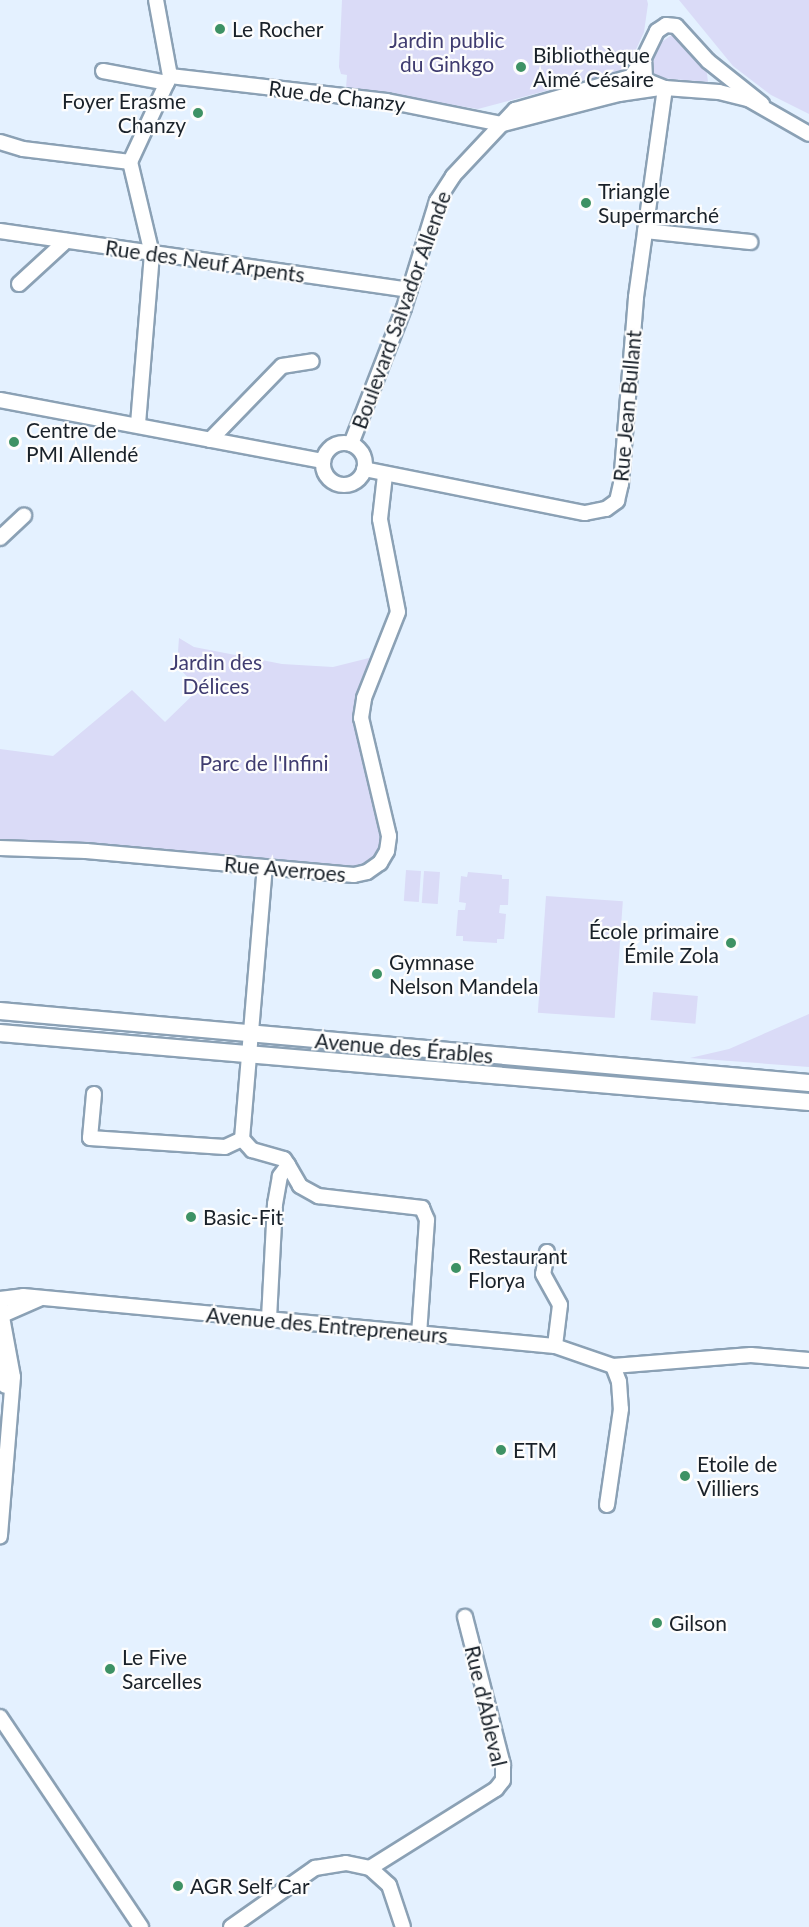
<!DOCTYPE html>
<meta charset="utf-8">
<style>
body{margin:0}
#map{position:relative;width:809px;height:1927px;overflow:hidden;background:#e4f1ff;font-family:Lato,sans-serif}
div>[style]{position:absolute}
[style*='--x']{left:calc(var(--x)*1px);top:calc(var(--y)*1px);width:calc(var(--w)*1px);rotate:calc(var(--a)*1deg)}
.green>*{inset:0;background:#dadbf7;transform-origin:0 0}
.roads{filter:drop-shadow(2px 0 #8ba1b5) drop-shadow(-2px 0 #8ba1b5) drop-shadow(0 2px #8ba1b5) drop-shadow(0 -2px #8ba1b5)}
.minor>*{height:14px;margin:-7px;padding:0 7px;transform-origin:7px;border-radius:7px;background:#fff}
.minor>.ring{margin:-7px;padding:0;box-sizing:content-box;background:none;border:14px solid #fff;border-radius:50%}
.major>*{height:16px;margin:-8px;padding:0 8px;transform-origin:8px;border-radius:8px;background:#fff}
.dots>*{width:16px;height:16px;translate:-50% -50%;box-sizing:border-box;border:3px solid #fdfdfd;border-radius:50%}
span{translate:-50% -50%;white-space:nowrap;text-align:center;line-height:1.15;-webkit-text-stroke:4.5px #fdfdfd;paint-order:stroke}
.poi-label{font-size:21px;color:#192129}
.left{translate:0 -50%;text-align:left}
.right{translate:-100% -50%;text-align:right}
.park-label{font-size:21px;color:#3f3c70}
.street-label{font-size:21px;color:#192129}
</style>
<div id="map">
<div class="green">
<i style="clip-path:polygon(342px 0,647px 0,648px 4px,644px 32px,627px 69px,478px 109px,346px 88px,347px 75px,341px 74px,339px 67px)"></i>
<i style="clip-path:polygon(679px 0,809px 0,809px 114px,771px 95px,733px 66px)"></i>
<i style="clip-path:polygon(673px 34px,706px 66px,708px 82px,660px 78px,648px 72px,659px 44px)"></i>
<i style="clip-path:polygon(179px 638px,194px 647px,282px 664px,333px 667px,373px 657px,357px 708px,384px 827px,380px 857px,357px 871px,0 841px,0 749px,53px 756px,132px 690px,165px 722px,199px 689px,177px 666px)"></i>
<i style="left:406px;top:870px;width:15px;height:31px;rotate:4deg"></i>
<i style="left:424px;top:871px;width:16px;height:32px;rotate:4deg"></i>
<i style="clip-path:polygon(468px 872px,502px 875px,502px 879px,509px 879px,508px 905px,500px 905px,499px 913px,506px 914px,504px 939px,497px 939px,497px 943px,463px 941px,463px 936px,456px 936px,458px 910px,465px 910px,466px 903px,459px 902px,461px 876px,467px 877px)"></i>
<i style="left:546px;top:896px;width:77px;height:117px;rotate:4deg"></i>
<i style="left:653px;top:992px;width:45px;height:28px;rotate:5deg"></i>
<i style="clip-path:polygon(809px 1014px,809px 1067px,690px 1058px,729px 1049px)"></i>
</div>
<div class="roads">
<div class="minor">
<i style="--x:103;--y:71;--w:65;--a:10.6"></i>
<i style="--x:170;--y:76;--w:218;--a:6.6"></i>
<i style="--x:387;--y:101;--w:116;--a:11.4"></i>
<i style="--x:762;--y:104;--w:69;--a:-141.5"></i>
<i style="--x:708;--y:61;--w:47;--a:-132.4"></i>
<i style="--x:676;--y:26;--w:10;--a:-174"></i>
<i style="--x:666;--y:25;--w:11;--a:146"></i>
<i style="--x:657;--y:31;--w:30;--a:116"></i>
<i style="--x:644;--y:58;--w:22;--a:87"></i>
<i style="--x:645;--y:80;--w:22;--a:22"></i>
<i style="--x:665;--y:88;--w:54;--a:4.2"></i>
<i style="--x:719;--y:92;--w:30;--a:14"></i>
<i style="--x:748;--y:99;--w:70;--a:29.8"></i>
<i style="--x:503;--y:124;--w:120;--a:-14.5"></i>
<i style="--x:619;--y:94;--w:41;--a:-8.3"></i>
<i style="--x:0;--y:142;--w:24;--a:17"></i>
<i style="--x:23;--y:149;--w:108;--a:6.9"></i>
<i style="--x:0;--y:231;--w:414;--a:8.2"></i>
<i style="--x:645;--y:231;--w:106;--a:6"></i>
<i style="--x:19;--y:284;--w:64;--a:-42.5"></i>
<i style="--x:0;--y:400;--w:329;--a:10.7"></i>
<i style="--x:138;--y:424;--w:171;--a:-85.3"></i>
<i style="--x:152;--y:254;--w:95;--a:-103.4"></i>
<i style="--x:130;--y:162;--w:95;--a:-65.1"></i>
<i style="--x:170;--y:76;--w:77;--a:-100.4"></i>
<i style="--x:210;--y:440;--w:103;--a:-45.8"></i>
<i style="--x:282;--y:366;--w:30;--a:-9"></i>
<i class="ring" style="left:323px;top:443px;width:28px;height:28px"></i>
<i style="--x:351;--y:444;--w:146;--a:-68.7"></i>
<i style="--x:404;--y:308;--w:112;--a:-72.9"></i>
<i style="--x:437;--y:201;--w:30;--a:-57"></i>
<i style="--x:453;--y:176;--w:91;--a:-46.8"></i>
<i style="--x:515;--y:110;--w:121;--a:-15.9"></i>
<i style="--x:631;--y:77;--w:23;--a:-56"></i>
<i style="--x:364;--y:469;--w:225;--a:11.3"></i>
<i style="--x:585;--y:513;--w:21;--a:-11"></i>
<i style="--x:606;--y:509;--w:14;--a:-36"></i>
<i style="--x:617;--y:501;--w:17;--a:-77"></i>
<i style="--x:621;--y:484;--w:188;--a:-85.4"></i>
<i style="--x:636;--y:297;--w:211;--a:-82.1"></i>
<i style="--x:0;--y:538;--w:33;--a:-43"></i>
<i style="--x:0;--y:848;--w:86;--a:2"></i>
<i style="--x:86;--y:851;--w:269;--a:5.1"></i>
<i style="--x:354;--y:875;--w:13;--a:-13"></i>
<i style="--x:367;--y:872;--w:16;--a:-35"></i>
<i style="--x:380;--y:863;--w:14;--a:-60"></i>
<i style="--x:387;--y:851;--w:15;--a:-82"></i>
<i style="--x:389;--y:836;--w:121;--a:-103.3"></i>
<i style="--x:361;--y:718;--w:20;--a:-81"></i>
<i style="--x:364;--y:698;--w:92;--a:-68.4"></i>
<i style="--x:398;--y:612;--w:95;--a:-101"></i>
<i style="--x:380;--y:519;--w:44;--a:-83.5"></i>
<i style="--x:94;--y:1094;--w:44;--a:95.2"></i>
<i style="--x:90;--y:1138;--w:135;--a:3.8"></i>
<i style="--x:225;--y:1147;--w:19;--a:-25"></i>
<i style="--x:242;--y:1139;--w:15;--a:48"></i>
<i style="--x:252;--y:1150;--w:33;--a:16"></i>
<i style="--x:284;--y:1159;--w:7;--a:56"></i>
<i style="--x:288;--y:1165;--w:14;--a:126"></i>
<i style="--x:280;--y:1176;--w:28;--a:100"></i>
<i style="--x:275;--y:1204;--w:116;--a:93"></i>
<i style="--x:242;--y:1139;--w:273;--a:-85.2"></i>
<i style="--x:288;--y:1165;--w:24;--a:60"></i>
<i style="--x:300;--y:1186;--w:21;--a:29"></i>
<i style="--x:318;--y:1196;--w:105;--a:6.6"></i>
<i style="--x:422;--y:1208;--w:13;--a:67"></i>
<i style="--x:427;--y:1220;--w:113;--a:94"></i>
<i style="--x:547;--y:1252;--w:22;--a:100"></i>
<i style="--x:543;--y:1274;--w:35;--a:61"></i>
<i style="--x:560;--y:1305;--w:41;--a:97"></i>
<i style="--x:0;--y:1299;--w:23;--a:-7"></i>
<i style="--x:23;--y:1296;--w:534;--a:5.37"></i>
<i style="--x:555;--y:1346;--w:61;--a:19"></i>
<i style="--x:613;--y:1366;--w:17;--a:69"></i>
<i style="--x:619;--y:1382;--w:27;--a:86"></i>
<i style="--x:621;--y:1409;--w:97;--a:98.3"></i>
<i style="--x:0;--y:1306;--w:72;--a:79.6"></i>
<i style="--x:13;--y:1377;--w:160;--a:94.7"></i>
<i style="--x:0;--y:1316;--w:43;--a:-23.6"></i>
<i style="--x:0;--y:1350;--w:36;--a:82"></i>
<i style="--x:613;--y:1366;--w:138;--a:-4.6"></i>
<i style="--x:751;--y:1355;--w:58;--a:4.9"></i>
<i style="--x:0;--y:1717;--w:253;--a:56.1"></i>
<i style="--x:370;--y:1868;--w:149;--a:-32.1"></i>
<i style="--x:496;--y:1789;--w:11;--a:-52"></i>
<i style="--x:503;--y:1780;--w:15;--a:-90"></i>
<i style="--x:503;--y:1765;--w:153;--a:-104.4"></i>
<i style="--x:231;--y:1927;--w:103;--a:-35.1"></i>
<i style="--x:315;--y:1868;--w:31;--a:-9"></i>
<i style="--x:346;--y:1863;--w:25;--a:12"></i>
<i style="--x:370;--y:1868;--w:25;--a:42"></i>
<i style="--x:389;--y:1885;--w:44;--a:71.6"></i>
</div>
<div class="major">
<i style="--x:0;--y:1011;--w:812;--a:5.09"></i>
<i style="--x:0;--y:1033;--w:812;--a:4.87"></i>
</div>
</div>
<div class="dots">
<i style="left:220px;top:29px;background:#3e9264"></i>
<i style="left:521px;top:67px;background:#3e9264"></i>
<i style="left:198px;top:113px;background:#3e9264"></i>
<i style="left:586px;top:203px;background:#3e9264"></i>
<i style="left:14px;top:442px;background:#3e9264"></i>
<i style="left:731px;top:943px;background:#3e9264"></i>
<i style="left:377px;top:974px;background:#3e9264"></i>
<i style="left:191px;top:1217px;background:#3e9264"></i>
<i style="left:456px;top:1268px;background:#3e9264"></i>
<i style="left:501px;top:1450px;background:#3e9264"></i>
<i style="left:685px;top:1476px;background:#3e9264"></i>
<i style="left:657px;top:1623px;background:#3e9264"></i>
<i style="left:110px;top:1669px;background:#3e9264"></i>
<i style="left:178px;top:1886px;background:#3e9264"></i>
</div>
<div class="poi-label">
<span class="left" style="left:232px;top:29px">Le Rocher</span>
<span class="left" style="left:533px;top:67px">Bibliothèque<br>Aimé Césaire</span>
<span class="right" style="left:186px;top:113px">Foyer Erasme<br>Chanzy</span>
<span class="left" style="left:598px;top:203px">Triangle<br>Supermarché</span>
<span class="left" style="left:26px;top:442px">Centre de<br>PMI Allendé</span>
<span class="right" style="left:719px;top:943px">École primaire<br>Émile Zola</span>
<span class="left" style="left:389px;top:974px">Gymnase<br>Nelson Mandela</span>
<span class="left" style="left:203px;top:1217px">Basic-Fit</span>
<span class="left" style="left:468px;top:1268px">Restaurant<br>Florya</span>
<span class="left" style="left:513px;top:1450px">ETM</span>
<span class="left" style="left:697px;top:1476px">Etoile de<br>Villiers</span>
<span class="left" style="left:669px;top:1623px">Gilson</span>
<span class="left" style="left:122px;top:1669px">Le Five<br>Sarcelles</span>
<span class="left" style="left:190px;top:1886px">AGR Self Car</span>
</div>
<div class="park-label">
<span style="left:447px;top:52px">Jardin public<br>du Ginkgo</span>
<span style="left:216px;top:674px">Jardin des<br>Délices</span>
<span style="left:264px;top:763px">Parc de l'Infini</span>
</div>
<div class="street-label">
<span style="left:337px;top:96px;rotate:7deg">Rue de Chanzy</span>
<span style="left:205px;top:261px;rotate:8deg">Rue des Neuf Arpents</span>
<span style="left:401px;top:310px;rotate:-70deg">Boulevard Salvador Allende</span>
<span style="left:627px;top:406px;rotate:-85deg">Rue Jean Bullant</span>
<span style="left:285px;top:869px;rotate:5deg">Rue Averroes</span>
<span style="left:404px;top:1048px;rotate:5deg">Avenue des Érables</span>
<span style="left:327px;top:1325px;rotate:5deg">Avenue des Entrepreneurs</span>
<span style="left:486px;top:1706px;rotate:77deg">Rue d'Ableval</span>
</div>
</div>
